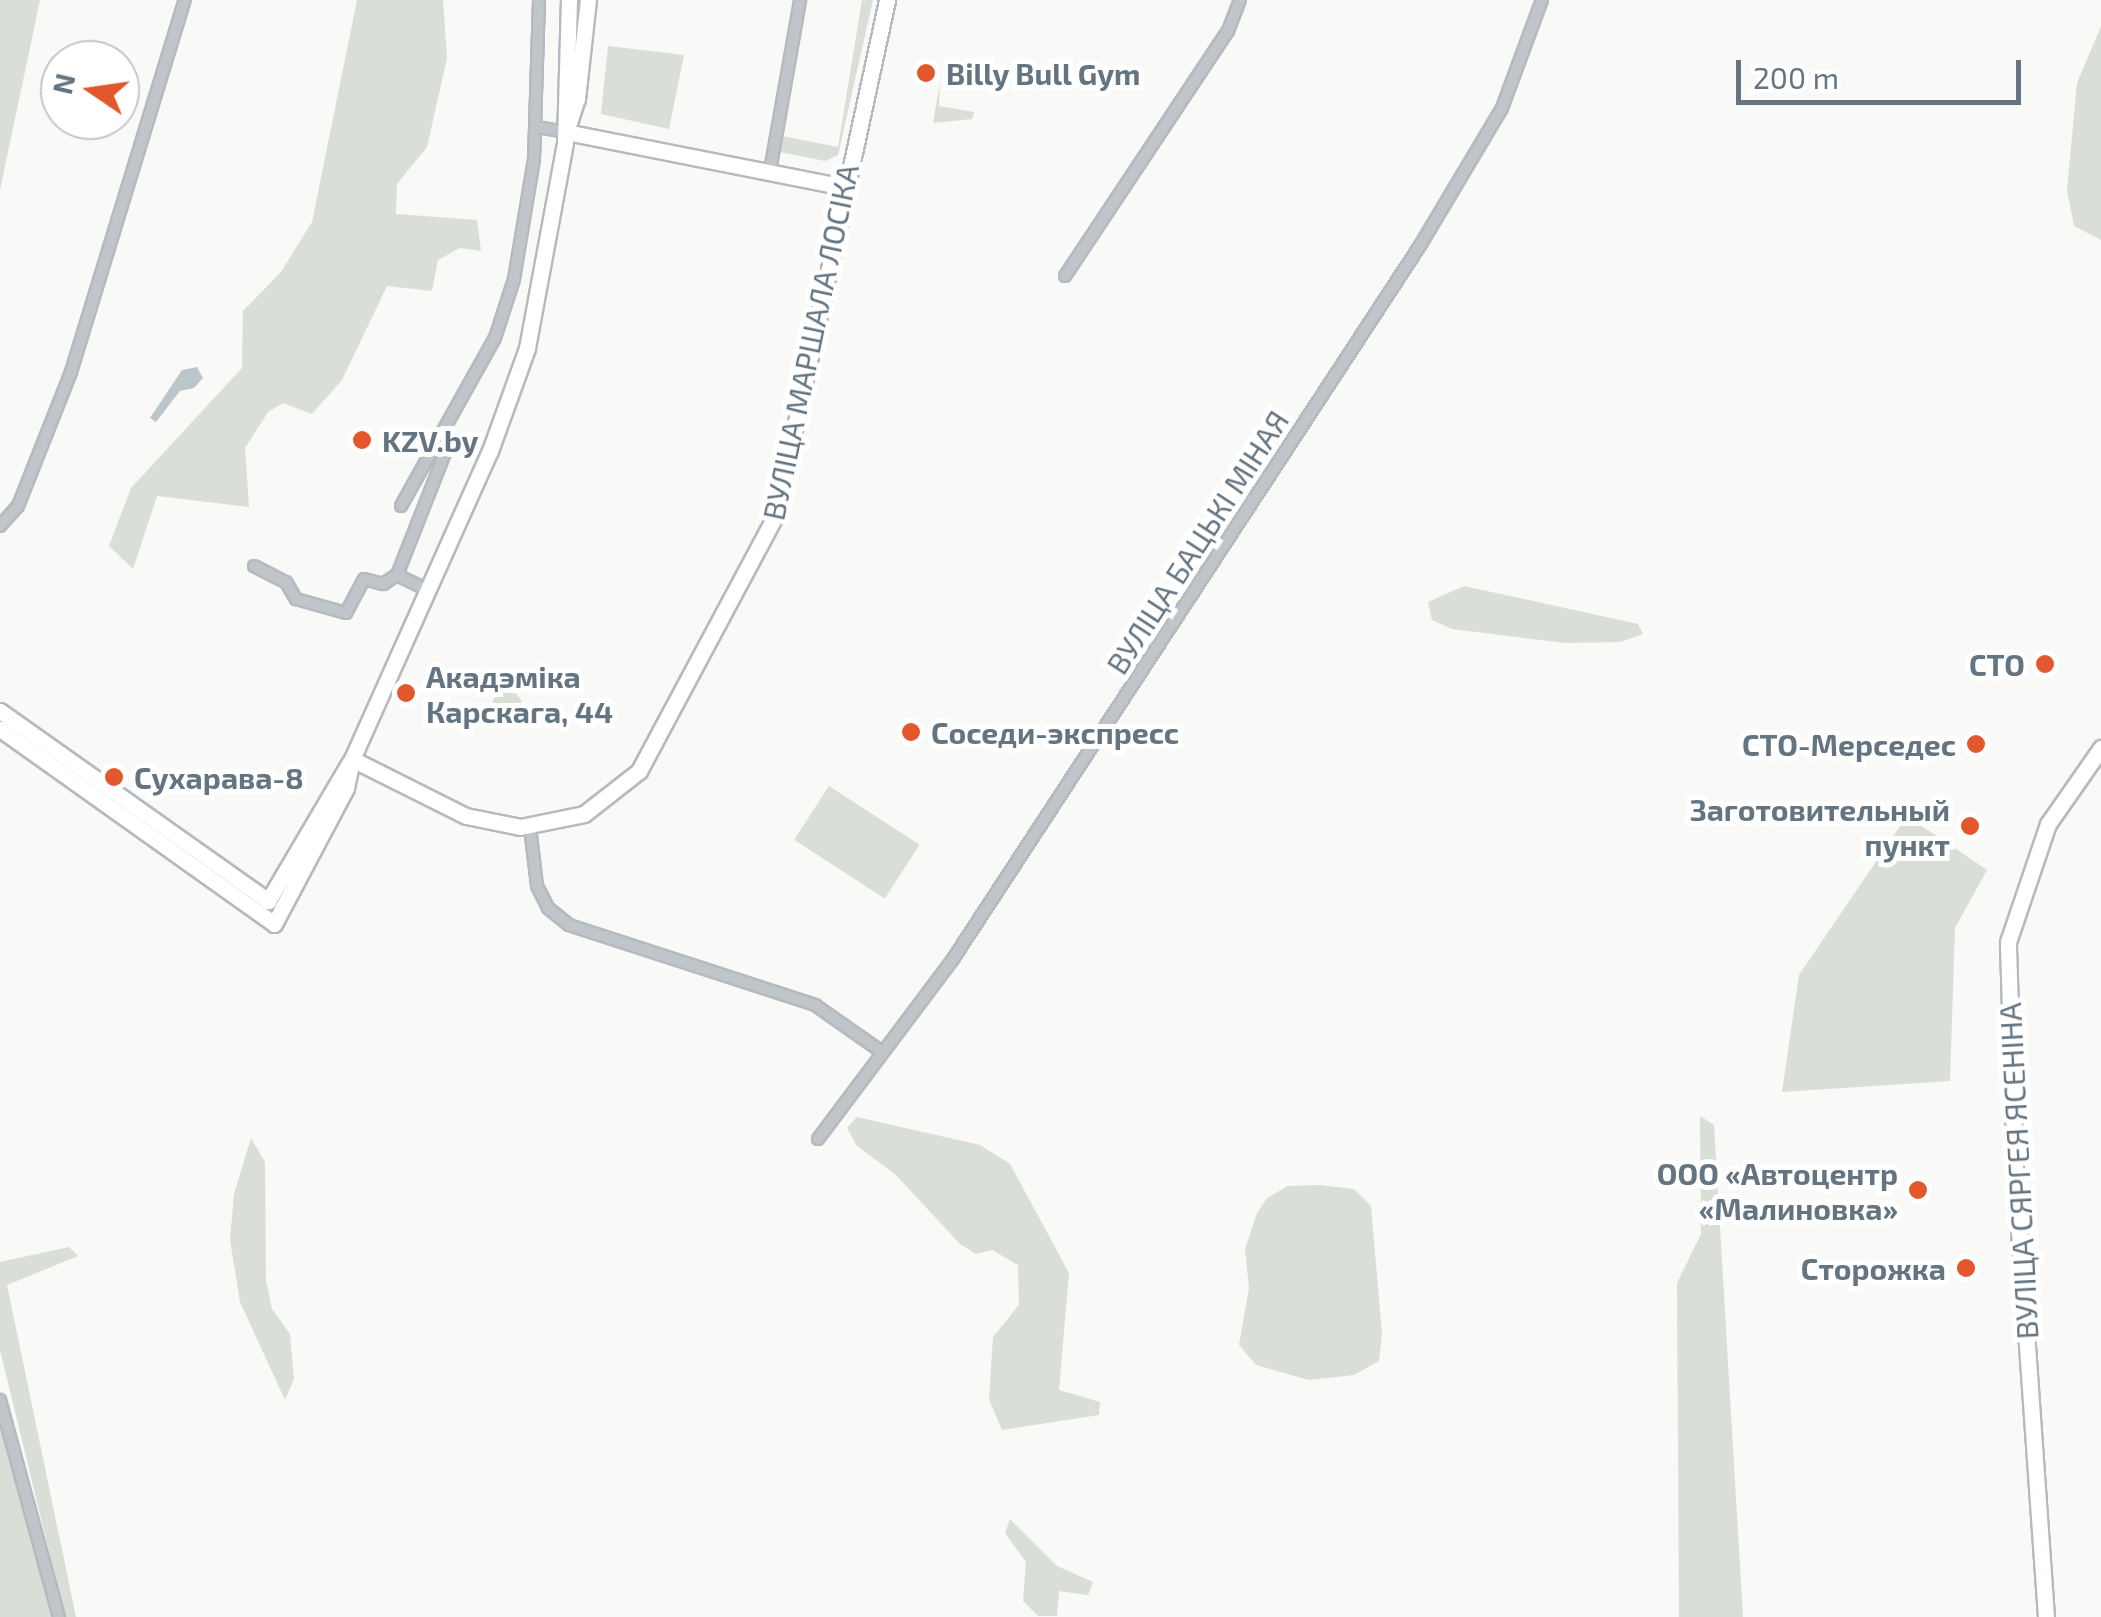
<!DOCTYPE html>
<meta charset="utf-8">
<style>
body{margin:0}
#map{position:relative;width:2101px;height:1617px;overflow:hidden;background:#f9f9f7;font-family:"Exo 2",sans-serif}
div>[style]{position:absolute}
[style*='--x']{left:calc(var(--x)*1px);top:calc(var(--y)*1px);width:calc(var(--w)*1px);rotate:calc(var(--a)*1deg)}
.green>*{inset:0;background:#d9ded6;transform-origin:0 0}
.round{border-radius:50%}
.water>*{inset:0;background:#bbc6cb}
.roads{filter:drop-shadow(2px 0 #b5babf) drop-shadow(-2px 0 #b5babf) drop-shadow(0 2px #b5babf) drop-shadow(0 -2px #b5babf)}
.street>*{height:10px;margin:-5px;padding:0 5px;transform-origin:5px;border-radius:5px;background:#c0c5c9}
.secondary>*{height:15px;margin:-7.5px;padding:0 7.5px;transform-origin:7.5px;border-radius:7.5px;background:#fff}
.dots>*{width:28px;height:28px;translate:-50% -50%;box-sizing:border-box;border:5px solid #fff;border-radius:50%}
span{translate:-50% -50%;white-space:nowrap;text-align:center;line-height:1.15;-webkit-text-stroke:10px #fff;paint-order:stroke}
.poi-label{font-size:30px;color:#647481;font-weight:700}
.left{translate:0 -50%;text-align:left}
.right{translate:-100% -50%;text-align:right}
.street-label{font-size:30px;color:#647481}
.north{position:absolute;left:40px;top:40px;width:100px;height:100px;box-sizing:border-box;background:#fff;border:2px solid #c1c7cd;border-radius:50%;rotate:283deg;font-size:28px;font-weight:700;line-height:40px;text-align:center;color:#647481}
.north::after{content:'';display:block;margin:auto;width:35px;height:45px;background:#e3572c;clip-path:polygon(50% 0,100% 100%,50% 72%,0 100%)}
.scale{position:absolute;left:1736px;top:60px;width:285px;height:45px;box-sizing:border-box;border:5px solid #647481;border-top:0;padding-left:12px;font-size:30px;line-height:35px;white-space:nowrap;color:#647481;-webkit-text-stroke:8px #fff;paint-order:stroke}
</style>
<div id="map">
<div class="green">
<i style="clip-path:polygon(0 0,40px 0,0 190px)"></i>
<i style="clip-path:polygon(357px 0,443px 0,447px 58px,427px 147px,397px 184px,396px 214px,477px 220px,481px 251px,460px 248px,438px 260px,432px 291px,387px 286px,342px 380px,312px 414px,283px 403px,268px 412px,245px 448px,249px 507px,157px 496px,133px 569px,109px 546px,131px 488px,242px 368px,243px 311px,281px 272px,312px 222px)"></i>
<i style="clip-path:polygon(862px 0,873px 0,838px 155px,825px 161px,780px 152px,782px 136px,838px 147px)"></i>
<i style="clip-path:polygon(2101px 26px,2101px 240px,2074px 226px,2067px 190px,2077px 83px)"></i>
<i style="clip-path:polygon(608px 46px,684px 55px,669px 129px,601px 114px)"></i>
<i style="clip-path:polygon(940px 82px,939px 106px,974px 112px,972px 119px,933px 123px)"></i>
<i style="clip-path:polygon(1464px 586px,1638px 624px,1643px 634px,1620px 642px,1565px 643px,1452px 629px,1432px 620px,1428px 602px)"></i>
<i class="round" style="left:492px;top:691px;width:30px;height:30px"></i>
<i style="left:829px;top:786px;width:108px;height:64px;rotate:33deg"></i>
<i style="clip-path:polygon(1907px 816px,1987px 870px,1955px 928px,1950px 1081px,1782px 1092px,1799px 975px)"></i>
<i style="clip-path:polygon(1700px 1116px,1714px 1125px,1743px 1617px,1679px 1617px,1677px 1283px,1701px 1234px)"></i>
<i style="clip-path:polygon(857px 1117px,980px 1145px,1010px 1164px,1069px 1273px,1059px 1390px,1100px 1402px,1099px 1415px,1002px 1430px,989px 1399px,993px 1337px,1019px 1305px,1018px 1265px,992px 1250px,976px 1254px,960px 1244px,895px 1174px,857px 1146px,847px 1128px)"></i>
<i style="clip-path:polygon(251px 1138px,265px 1162px,266px 1280px,272px 1309px,290px 1334px,294px 1379px,285px 1400px,240px 1302px,230px 1240px,234px 1194px)"></i>
<i style="clip-path:polygon(1319px 1185px,1354px 1189px,1371px 1206px,1382px 1334px,1379px 1361px,1354px 1375px,1309px 1380px,1256px 1365px,1239px 1345px,1249px 1288px,1245px 1249px,1257px 1213px,1267px 1198px,1288px 1186px)"></i>
<i style="clip-path:polygon(69px 1247px,78px 1256px,7px 1285px,76px 1617px,65px 1617px,0 1350px,0 1262px)"></i>
<i style="clip-path:polygon(0 1428px,51px 1613px,51px 1617px,0 1617px)"></i>
<i style="clip-path:polygon(1010px 1519px,1057px 1566px,1093px 1582px,1088px 1595px,1059px 1591px,1057px 1616px,1038px 1616px,1023px 1601px,1026px 1562px,1005px 1533px)"></i>
</div>
<div class="water">
<i style="clip-path:polygon(197px 367px,203px 378px,194px 388px,180px 391px,156px 422px,150px 418px,182px 370px)"></i>
</div>
<div class="roads">
<div class="street">
<i style="--x:537;--y:127;--w:29;--a:10"></i>
<i style="--x:770;--y:171;--w:174;--a:-80"></i>
<i style="--x:1065;--y:276;--w:294;--a:-56.4"></i>
<i style="--x:1228;--y:31;--w:33;--a:-69"></i>
<i style="--x:401;--y:506;--w:193;--a:-60.8"></i>
<i style="--x:495;--y:338;--w:62;--a:-72.1"></i>
<i style="--x:514;--y:279;--w:122;--a:-80.5"></i>
<i style="--x:534;--y:159;--w:159;--a:-88.2"></i>
<i style="--x:0;--y:526;--w:27;--a:-48"></i>
<i style="--x:18;--y:506;--w:144;--a:-68.4"></i>
<i style="--x:71;--y:372;--w:389;--a:-73"></i>
<i style="--x:254;--y:566;--w:36;--a:27"></i>
<i style="--x:286;--y:582;--w:20;--a:60"></i>
<i style="--x:296;--y:599;--w:52;--a:15.6"></i>
<i style="--x:346;--y:613;--w:38;--a:-62"></i>
<i style="--x:364;--y:579;--w:20;--a:15"></i>
<i style="--x:383;--y:584;--w:17;--a:-33"></i>
<i style="--x:397;--y:575;--w:136;--a:-68.5"></i>
<i style="--x:447;--y:448;--w:20;--a:-93"></i>
<i style="--x:397;--y:575;--w:34;--a:26"></i>
<i style="--x:530;--y:827;--w:59;--a:83.2"></i>
<i style="--x:537;--y:886;--w:25;--a:63"></i>
<i style="--x:548;--y:908;--w:27;--a:39"></i>
<i style="--x:569;--y:925;--w:259;--a:18"></i>
<i style="--x:815;--y:1005;--w:82;--a:35"></i>
<i style="--x:818;--y:1139;--w:225;--a:-53.1"></i>
<i style="--x:953;--y:959;--w:855;--a:-56.79"></i>
<i style="--x:1421;--y:244;--w:158;--a:-59.2"></i>
<i style="--x:1502;--y:108;--w:115;--a:-69.7"></i>
<i style="--x:0;--y:1400;--w:225;--a:74.8"></i>
</div>
<div class="secondary">
<i style="--x:566;--y:132;--w:283;--a:11.2"></i>
<i style="--x:566;--y:132;--w:35;--a:-72"></i>
<i style="--x:577;--y:99;--w:100;--a:-83.7"></i>
<i style="--x:0;--y:711;--w:329;--a:35.3"></i>
<i style="--x:268;--y:901;--w:161;--a:-59.5"></i>
<i style="--x:0;--y:729;--w:336;--a:35.4"></i>
<i style="--x:274;--y:924;--w:154;--a:-62.1"></i>
<i style="--x:346;--y:788;--w:30;--a:-78"></i>
<i style="--x:352;--y:759;--w:338;--a:-65.9"></i>
<i style="--x:490;--y:451;--w:109;--a:-70.2"></i>
<i style="--x:527;--y:348;--w:209;--a:-79.5"></i>
<i style="--x:565;--y:142;--w:142;--a:-88.4"></i>
<i style="--x:352;--y:759;--w:127;--a:26.6"></i>
<i style="--x:466;--y:816;--w:55;--a:11.5"></i>
<i style="--x:520;--y:827;--w:65;--a:-11.5"></i>
<i style="--x:584;--y:814;--w:70;--a:-38"></i>
<i style="--x:639;--y:771;--w:291;--a:-61.9"></i>
<i style="--x:776;--y:514;--w:526;--a:-77.81"></i>
<i style="--x:2046;--y:1617;--w:449;--a:-94"></i>
<i style="--x:2015;--y:1169;--w:227;--a:-91.8"></i>
<i style="--x:2008;--y:942;--w:125;--a:-71.3"></i>
<i style="--x:2048;--y:824;--w:93;--a:-55.1"></i>
</div>
</div>
<div class="dots">
<i style="left:926px;top:73px;background:#e3572c"></i>
<i style="left:362px;top:440px;background:#e3572c"></i>
<i style="left:2045px;top:664px;background:#e3572c"></i>
<i style="left:406px;top:693px;background:#e3572c"></i>
<i style="left:911px;top:732px;background:#e3572c"></i>
<i style="left:1976px;top:744px;background:#e3572c"></i>
<i style="left:114px;top:777px;background:#e3572c"></i>
<i style="left:1970px;top:826px;background:#e3572c"></i>
<i style="left:1918px;top:1190px;background:#e3572c"></i>
<i style="left:1966px;top:1268px;background:#e3572c"></i>
</div>
<div class="poi-label">
<span class="left" style="left:946px;top:73px">Billy Bull Gym</span>
<span class="left" style="left:382px;top:440px">KZV.by</span>
<span class="right" style="left:2025px;top:664px">СТО</span>
<span class="left" style="left:426px;top:693px">Акадэміка<br>Карскага, 44</span>
<span class="left" style="left:931px;top:732px">Соседи-экспресс</span>
<span class="right" style="left:1956px;top:744px">СТО-Мерседес</span>
<span class="left" style="left:134px;top:777px">Сухарава-8</span>
<span class="right" style="left:1950px;top:826px">Заготовительный<br>пункт</span>
<span class="right" style="left:1898px;top:1190px">ООО «Автоцентр<br>«Малиновка»</span>
<span class="right" style="left:1946px;top:1268px">Сторожка</span>
</div>
<div class="street-label">
<span style="left:810px;top:342px;rotate:-78deg">ВУЛІЦА МАРШАЛА ЛОСІКА</span>
<span style="left:1197px;top:542px;rotate:-57deg">ВУЛІЦА БАЦЬКІ МІНАЯ</span>
<span style="left:2018px;top:1171px;rotate:-93deg">ВУЛІЦА СЯРГЕЯ ЯСЕНІНА</span>
</div>
<div class="north">N</div>
<div class="scale">200 m</div>
</div>
